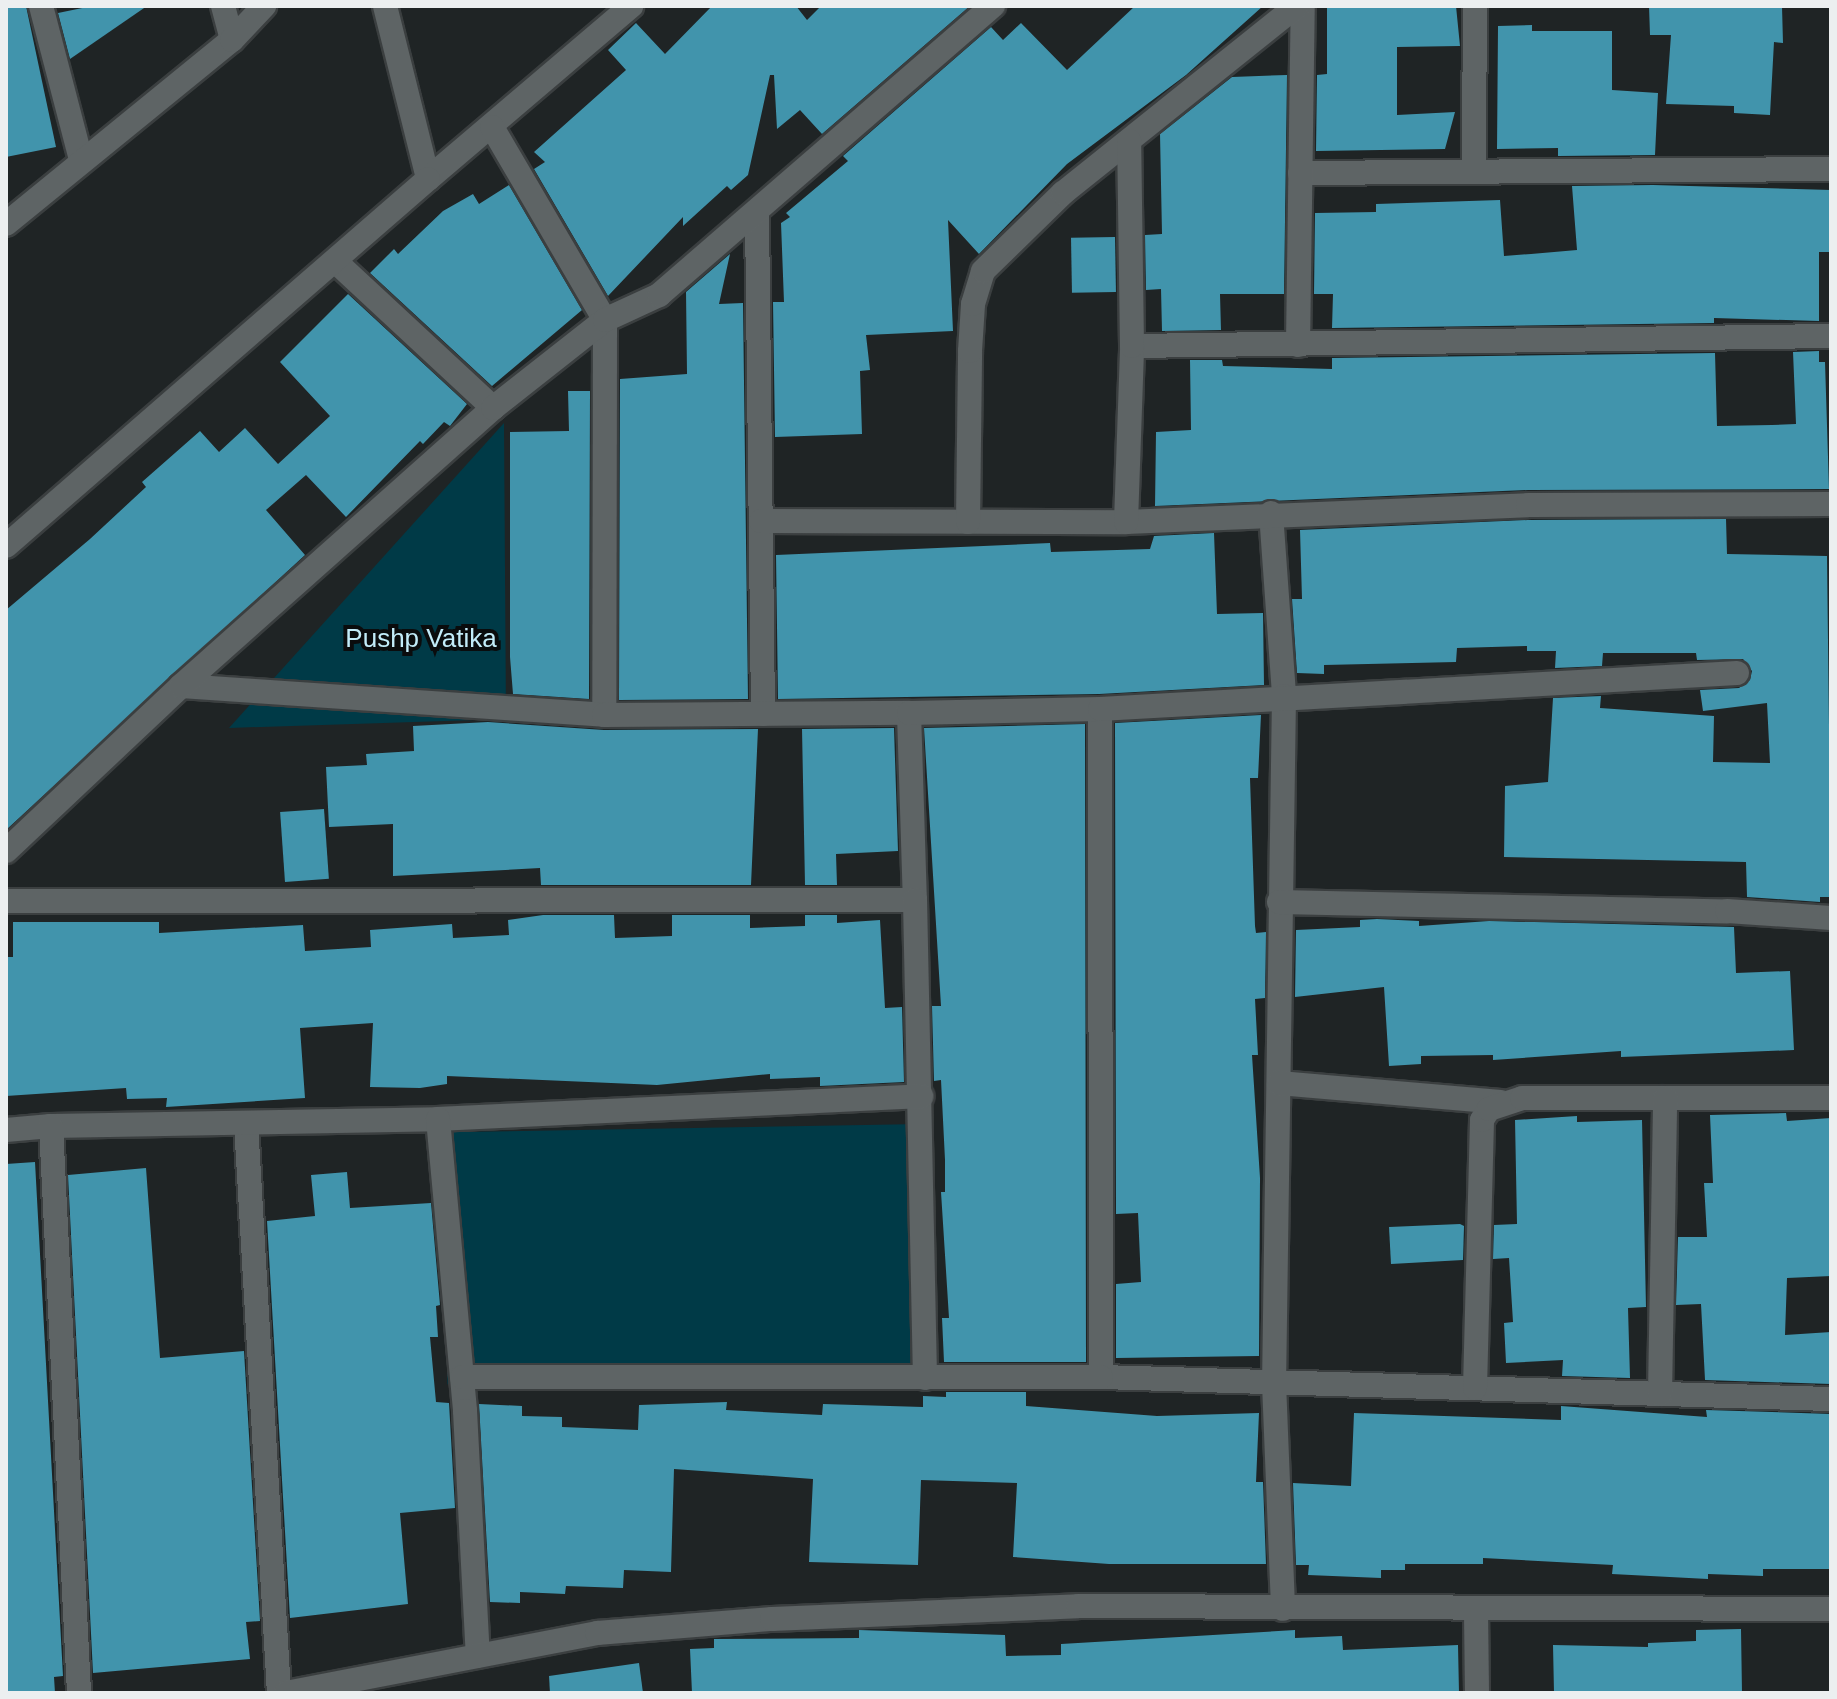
<!DOCTYPE html>
<style>
body{margin:0}
#map{position:relative;width:1837px;height:1699px;overflow:hidden;background:#1f2425;font-family:Arial,sans-serif}
div>[style]{position:absolute}
[style*='--x']{left:calc(var(--x)*1px);top:calc(var(--y)*1px);width:calc(var(--w)*1px);rotate:calc(var(--a)*1deg)}
.green>*{inset:0;background:#003a47;transform-origin:0 0}
.building>*{inset:0;background:#4194ac;transform-origin:0 0}
.roads{filter:drop-shadow(2px 0 #3b3f40) drop-shadow(-2px 0 #3b3f40) drop-shadow(0 2px #3b3f40) drop-shadow(0 -2px #3b3f40)}
.minor>*{height:24px;margin:-12px;padding:0 12px;transform-origin:12px;border-radius:12px;background:#5e6465}
span{translate:-50% -50%;white-space:nowrap;text-align:center;line-height:1.15;-webkit-text-stroke:8px #0a0c0d;paint-order:stroke}
.park-label{font-size:26px;color:#c2ecf9}
.frame{position:absolute;inset:0;border:8px solid #eceff0;pointer-events:none}
</style>
<div id="map">
<div class="green">
<i style="clip-path:polygon(504px 423px,506px 719px,229px 728px)"></i>
<i style="left:922px;top:1124px;width:252px;height:479px;rotate:89deg"></i>
</div>
<div class="building">
<i style="clip-path:polygon(6px 6px,26px 6px,56px 147px,6px 157px)"></i>
<i style="clip-path:polygon(92px 6px,147px 6px,70px 59px,58px 13px)"></i>
<i style="clip-path:polygon(712px 6px,796px 6px,807px 20px,821px 6px,970px 6px,822px 134px,800px 110px,777px 129px,774px 75px,770px 75px,748px 175px,731px 190px,727px 186px,683px 226px,683px 217px,608px 296px,534px 169px,545px 162px,534px 152px,626px 70px,608px 50px,636px 23px,665px 54px)"></i>
<i style="clip-path:polygon(1135px 6px,1263px 6px,1186px 75px,1067px 164px,979px 254px,948px 220px,953px 331px,866px 335px,870px 370px,860px 371px,862px 434px,775px 437px,773px 302px,784px 302px,781px 223px,790px 217px,786px 213px,848px 161px,843px 156px,991px 27px,1003px 40px,1021px 23px,1067px 70px)"></i>
<i style="clip-path:polygon(1327px 6px,1456px 6px,1460px 46px,1397px 47px,1397px 115px,1455px 112px,1445px 149px,1316px 151px,1317px 75px,1327px 74px)"></i>
<i style="clip-path:polygon(1649px 6px,1782px 6px,1783px 43px,1774px 42px,1770px 115px,1734px 113px,1734px 106px,1666px 104px,1671px 35px,1650px 35px)"></i>
<i style="clip-path:polygon(1532px 25px,1532px 31px,1612px 31px,1612px 90px,1658px 93px,1655px 155px,1558px 156px,1558px 148px,1497px 149px,1498px 26px)"></i>
<i style="clip-path:polygon(1287px 75px,1284px 294px,1220px 294px,1221px 330px,1162px 331px,1161px 289px,1146px 290px,1145px 235px,1162px 234px,1160px 134px,1232px 77px)"></i>
<i style="clip-path:polygon(509px 185px,582px 310px,492px 386px,370px 273px,394px 249px,398px 254px,443px 211px,473px 194px,479px 204px)"></i>
<i style="clip-path:polygon(1653px 185px,1831px 190px,1831px 252px,1819px 252px,1819px 321px,1714px 318px,1714px 323px,1332px 328px,1333px 294px,1314px 294px,1315px 213px,1376px 212px,1376px 204px,1500px 200px,1504px 256px,1531px 254px,1577px 250px,1572px 186px)"></i>
<i style="left:1115px;top:237px;width:55px;height:44px;rotate:89deg"></i>
<i style="clip-path:polygon(730px 254px,719px 304px,743px 303px,748px 699px,619px 700px,620px 379px,687px 374px,686px 292px)"></i>
<i style="clip-path:polygon(348px 294px,467px 404px,450px 426px,444px 422px,423px 444px,420px 441px,346px 517px,306px 475px,266px 510px,305px 555px,6px 830px,6px 610px,90px 539px,146px 487px,142px 482px,200px 431px,219px 452px,245px 428px,278px 464px,330px 416px,280px 362px)"></i>
<i style="clip-path:polygon(1819px 351px,1819px 362px,1825px 362px,1829px 489px,1528px 490px,1155px 506px,1156px 432px,1191px 430px,1190px 360px,1222px 360px,1223px 366px,1332px 369px,1332px 358px,1715px 353px,1717px 426px,1772px 425px,1796px 424px,1793px 352px)"></i>
<i style="clip-path:polygon(568px 391px,590px 391px,589px 699px,513px 694px,510px 657px,510px 432px,569px 431px)"></i>
<i style="clip-path:polygon(1726px 519px,1727px 554px,1827px 556px,1831px 897px,1820px 897px,1820px 902px,1747px 897px,1746px 862px,1504px 857px,1505px 786px,1548px 782px,1553px 698px,1601px 696px,1600px 708px,1714px 716px,1713px 762px,1770px 763px,1767px 703px,1703px 711px,1700px 690px,1739px 688px,1750px 680px,1752px 671px,1743px 659px,1697px 660px,1696px 653px,1603px 653px,1602px 666px,1555px 668px,1556px 651px,1527px 651px,1527px 646px,1457px 648px,1456px 662px,1324px 665px,1324px 674px,1297px 673px,1292px 599px,1302px 599px,1300px 530px,1528px 520px)"></i>
<i style="clip-path:polygon(1214px 533px,1217px 614px,1263px 613px,1264px 685px,1099px 694px,778px 699px,776px 555px,1050px 543px,1051px 552px,1150px 549px,1154px 536px)"></i>
<i style="clip-path:polygon(1261px 715px,1258px 778px,1250px 778px,1255px 926px,1256px 933px,1266px 932px,1265px 998px,1255px 999px,1258px 1055px,1252px 1055px,1260px 1178px,1259px 1356px,1116px 1358px,1116px 1284px,1141px 1282px,1138px 1213px,1116px 1214px,1115px 723px)"></i>
<i style="clip-path:polygon(488px 722px,604px 730px,758px 729px,751px 885px,541px 885px,540px 868px,393px 876px,393px 824px,329px 827px,326px 767px,367px 765px,366px 754px,414px 751px,413px 726px)"></i>
<i style="clip-path:polygon(1085px 724px,1086px 1362px,944px 1362px,942px 1318px,949px 1318px,941px 1192px,945px 1192px,945px 1160px,941px 1080px,934px 1081px,932px 1006px,941px 1006px,924px 728px)"></i>
<i style="clip-path:polygon(894px 728px,898px 851px,836px 854px,837px 885px,805px 885px,802px 729px)"></i>
<i style="left:324px;top:809px;width:70px;height:44px;rotate:86deg"></i>
<i style="clip-path:polygon(543px 915px,614px 915px,615px 938px,672px 936px,672px 915px,750px 915px,750px 928px,805px 926px,805px 915px,837px 915px,837px 923px,880px 920px,885px 1008px,902px 1007px,904px 1082px,820px 1086px,820px 1077px,770px 1079px,770px 1074px,657px 1085px,447px 1076px,447px 1084px,420px 1088px,370px 1087px,373px 1023px,300px 1028px,305px 1098px,166px 1107px,167px 1098px,127px 1099px,126px 1088px,6px 1096px,6px 957px,13px 957px,13px 922px,159px 922px,159px 933px,303px 925px,305px 951px,371px 947px,370px 930px,452px 924px,453px 938px,509px 935px,508px 920px)"></i>
<i style="clip-path:polygon(1377px 919px,1419px 921px,1419px 926px,1489px 921px,1734px 927px,1736px 973px,1790px 971px,1794px 1050px,1621px 1057px,1621px 1051px,1493px 1060px,1493px 1055px,1421px 1056px,1421px 1064px,1389px 1066px,1384px 987px,1295px 997px,1296px 930px,1360px 927px,1360px 920px)"></i>
<i style="clip-path:polygon(1786px 1113px,1787px 1121px,1831px 1118px,1831px 1276px,1787px 1278px,1785px 1335px,1831px 1332px,1831px 1384px,1705px 1380px,1701px 1304px,1676px 1305px,1678px 1237px,1707px 1237px,1704px 1183px,1713px 1183px,1710px 1115px)"></i>
<i style="clip-path:polygon(1577px 1116px,1577px 1122px,1642px 1120px,1646px 1307px,1628px 1308px,1630px 1378px,1562px 1376px,1563px 1360px,1506px 1363px,1504px 1323px,1513px 1322px,1509px 1258px,1493px 1259px,1494px 1225px,1517px 1224px,1515px 1120px)"></i>
<i style="clip-path:polygon(35px 1162px,63px 1676px,54px 1677px,55px 1693px,6px 1693px,6px 1164px)"></i>
<i style="clip-path:polygon(146px 1168px,160px 1358px,244px 1351px,260px 1621px,246px 1622px,250px 1659px,93px 1673px,68px 1175px)"></i>
<i style="clip-path:polygon(347px 1172px,350px 1208px,431px 1203px,440px 1305px,436px 1306px,438px 1337px,430px 1337px,436px 1402px,449px 1403px,455px 1508px,400px 1513px,408px 1604px,290px 1618px,267px 1221px,315px 1216px,311px 1175px)"></i>
<i style="clip-path:polygon(1460px 1224px,1464px 1226px,1463px 1260px,1391px 1264px,1389px 1227px)"></i>
<i style="clip-path:polygon(946px 1392px,1026px 1392px,1026px 1406px,1157px 1416px,1259px 1413px,1256px 1482px,1263px 1482px,1266px 1564px,1109px 1564px,1013px 1557px,1017px 1483px,921px 1480px,918px 1565px,809px 1562px,813px 1479px,674px 1469px,671px 1572px,624px 1570px,623px 1588px,566px 1586px,565px 1594px,520px 1592px,520px 1603px,490px 1602px,479px 1404px,522px 1406px,522px 1416px,562px 1417px,562px 1427px,638px 1430px,639px 1405px,727px 1402px,726px 1410px,822px 1415px,823px 1404px,923px 1407px,923px 1396px,946px 1397px)"></i>
<i style="clip-path:polygon(1561px 1406px,1707px 1417px,1706px 1410px,1831px 1414px,1831px 1569px,1763px 1569px,1763px 1576px,1708px 1574px,1708px 1579px,1612px 1574px,1613px 1565px,1483px 1558px,1483px 1564px,1405px 1564px,1405px 1570px,1381px 1570px,1381px 1578px,1308px 1575px,1309px 1565px,1296px 1565px,1293px 1483px,1351px 1486px,1354px 1413px,1561px 1420px)"></i>
<i style="clip-path:polygon(1741px 1629px,1742px 1693px,1554px 1693px,1553px 1645px,1648px 1647px,1648px 1643px,1696px 1641px,1696px 1630px)"></i>
<i style="clip-path:polygon(859px 1630px,1005px 1635px,1006px 1656px,1061px 1655px,1061px 1644px,1295px 1630px,1295px 1638px,1342px 1636px,1343px 1650px,1458px 1645px,1459px 1693px,692px 1693px,690px 1649px,714px 1648px,714px 1639px,859px 1638px)"></i>
<i style="clip-path:polygon(639px 1663px,643px 1693px,550px 1693px,549px 1676px)"></i>
</div>
<div class="roads">
<div class="minor">
<i style="--x:41;--y:6;--w:159;--a:75.4"></i>
<i style="--x:223;--y:6;--w:35;--a:75"></i>
<i style="--x:385;--y:6;--w:178;--a:76"></i>
<i style="--x:428;--y:179;--w:267;--a:-40.4"></i>
<i style="--x:492;--y:127;--w:224;--a:59.7"></i>
<i style="--x:605;--y:320;--w:395;--a:90.1"></i>
<i style="--x:1474;--y:172;--w:166;--a:-89.7"></i>
<i style="--x:1300;--y:173;--w:531;--a:-0.43"></i>
<i style="--x:757;--y:214;--w:500;--a:89.31"></i>
<i style="--x:6;--y:224;--w:291;--a:-39.2"></i>
<i style="--x:232;--y:40;--w:47;--a:-46.7"></i>
<i style="--x:335;--y:261;--w:216;--a:42.9"></i>
<i style="--x:1298;--y:345;--w:339;--a:-89.2"></i>
<i style="--x:1132;--y:346;--w:699;--a:-0.82"></i>
<i style="--x:1271;--y:513;--w:183;--a:85.9"></i>
<i style="--x:1284;--y:696;--w:687;--a:90.83"></i>
<i style="--x:1274;--y:1383;--w:226;--a:87.7"></i>
<i style="--x:761;--y:521;--w:365;--a:0.2"></i>
<i style="--x:1126;--y:522;--w:402;--a:-2.4"></i>
<i style="--x:1528;--y:505;--w:303;--a:-0.2"></i>
<i style="--x:968;--y:522;--w:171;--a:-89.3"></i>
<i style="--x:970;--y:351;--w:47;--a:-86.3"></i>
<i style="--x:973;--y:304;--w:34;--a:-73"></i>
<i style="--x:983;--y:271;--w:112;--a:-44.3"></i>
<i style="--x:1063;--y:193;--w:299;--a:-38.7"></i>
<i style="--x:1126;--y:522;--w:176;--a:-88"></i>
<i style="--x:1132;--y:346;--w:205;--a:-90.8"></i>
<i style="--x:6;--y:546;--w:559;--a:-41.01"></i>
<i style="--x:181;--y:686;--w:424;--a:3.9"></i>
<i style="--x:604;--y:715;--w:305;--a:-0.4"></i>
<i style="--x:909;--y:713;--w:187;--a:88.2"></i>
<i style="--x:1100;--y:709;--w:668;--a:89.91"></i>
<i style="--x:1101;--y:1377;--w:730;--a:1.73"></i>
<i style="--x:909;--y:713;--w:191;--a:-1.2"></i>
<i style="--x:1100;--y:709;--w:638;--a:-3.23"></i>
<i style="--x:6;--y:851;--w:241;--a:-43.3"></i>
<i style="--x:181;--y:686;--w:418;--a:-41.7"></i>
<i style="--x:493;--y:408;--w:142;--a:-38.2"></i>
<i style="--x:605;--y:320;--w:60;--a:-24.8"></i>
<i style="--x:659;--y:295;--w:442;--a:-40.9"></i>
<i style="--x:6;--y:901;--w:909;--a:-0.06"></i>
<i style="--x:915;--y:900;--w:478;--a:88.8"></i>
<i style="--x:1279;--y:902;--w:448;--a:1.2"></i>
<i style="--x:1727;--y:911;--w:104;--a:3.9"></i>
<i style="--x:1279;--y:1083;--w:222;--a:4.9"></i>
<i style="--x:438;--y:1119;--w:484;--a:-2.7"></i>
<i style="--x:246;--y:1123;--w:571;--a:86.69"></i>
<i style="--x:51;--y:1126;--w:387;--a:-1"></i>
<i style="--x:438;--y:1119;--w:293;--a:84.7"></i>
<i style="--x:465;--y:1411;--w:245;--a:87"></i>
<i style="--x:6;--y:1130;--w:45;--a:-5.1"></i>
<i style="--x:51;--y:1126;--w:568;--a:87.17"></i>
<i style="--x:462;--y:1377;--w:639;--a:0"></i>
<i style="--x:1475;--y:1388;--w:268;--a:-88.5"></i>
<i style="--x:1482;--y:1120;--w:13;--a:-58"></i>
<i style="--x:1489;--y:1109;--w:35;--a:-18"></i>
<i style="--x:1522;--y:1098;--w:309;--a:0"></i>
<i style="--x:1660;--y:1394;--w:296;--a:-89"></i>
<i style="--x:1476;--y:1611;--w:82;--a:89.3"></i>
<i style="--x:286;--y:1693;--w:317;--a:-10.9"></i>
<i style="--x:597;--y:1633;--w:176;--a:-4.6"></i>
<i style="--x:772;--y:1619;--w:306;--a:-2.4"></i>
<i style="--x:1078;--y:1606;--w:753;--a:0.23"></i>
</div>
</div>
<div class="park-label">
<span style="left:421px;top:639px">Pushp Vatika</span>
</div>
<div class="frame"></div>
</div>
